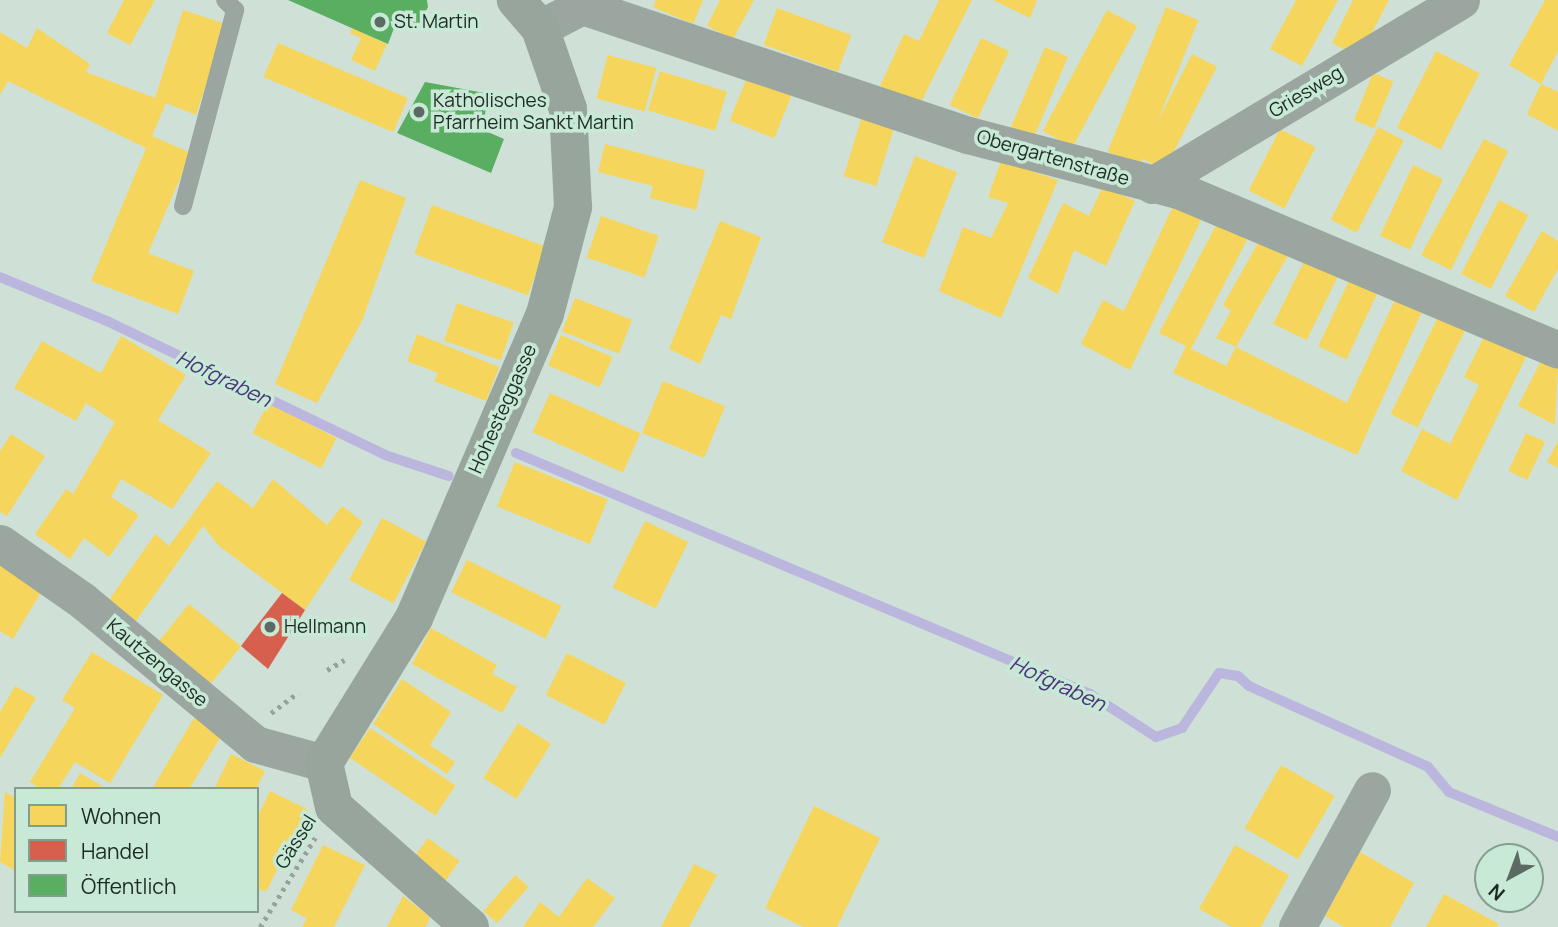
<!DOCTYPE html>
<meta charset="utf-8">
<style>
body{margin:0}
#map{position:relative;width:1558px;height:927px;overflow:hidden;background:#cfe1d6;font-family:Manrope,sans-serif}
div>[style]{position:absolute}
[style*='--x']{left:calc(var(--x)*1px);top:calc(var(--y)*1px);width:calc(var(--w)*1px);rotate:calc(var(--a)*1deg)}
.homes>*{inset:0;background:#f6d55c;transform-origin:0 0}
.shops>*{inset:0;background:#d6604d}
.public>*{inset:0;background:#5aae61}
.stream>*{height:10px;margin:-5px;padding:0 5px;transform-origin:5px;border-radius:5px;background:#bab6de}
.path>*{height:4.5px;margin-top:-2.25px;transform-origin:0;background:repeating-linear-gradient(90deg,#98a29c 0 3.5px,transparent 0 8.5px)}
.service>*{height:18px;margin:-9px;padding:0 9px;transform-origin:9px;border-radius:9px;background:#9aa69f}
.minor>*{height:37px;margin:-18.5px;padding:0 18.5px;transform-origin:18.5px;border-radius:18.5px;background:#9aa69f}
.secondary>*{height:38px;margin:-19px;padding:0 19px;transform-origin:19px;border-radius:19px;background:#98a59d}
.dots>*{width:19px;height:19px;translate:-50% -50%;box-sizing:border-box;border:4px solid #c7e9d5;border-radius:50%}
span{translate:-50% -50%;white-space:nowrap;text-align:center;line-height:1.15;-webkit-text-stroke:7px #c7e9d5;paint-order:stroke}
.poi-label{font-size:19px;color:#1d2a23}
.left{translate:0 -50%;text-align:left}
.street-label{font-size:19px;color:#1d2a23}
.water-label{font-size:21px;color:#4a347c;font-style:italic}
.legend{position:absolute;left:14px;top:787px;width:245px;height:126px;box-sizing:border-box;background:#c7e9d5;border:2px solid #839d8e;margin:0;padding:9px 12px;list-style:none;font-size:21px;color:#1d2a23}
.legend li{display:flex;align-items:center;gap:14px;height:35px}
.legend b{width:35px;border:2px solid #839d8e}
.north{position:absolute;left:1474px;top:843px;width:70px;height:70px;box-sizing:border-box;background:#c7e9d5;border:2px solid #839d8e;border-radius:50%;rotate:221deg;font-size:19px;font-weight:700;line-height:28px;text-align:center;color:#1d2a23}
.north::after{content:'';display:block;margin:auto;width:24px;height:32px;background:#5b6a62;clip-path:polygon(50% 0,100% 100%,50% 72%,0 100%)}
</style>
<div id="map">
<div class="homes">
<i style="clip-path:polygon(124px 0,155px 0,130px 45px,107px 33px)"></i>
<i style="clip-path:polygon(656px 0,703px 0,693px 24px,653px 7px)"></i>
<i style="clip-path:polygon(720px 0,754px 0,733px 39px,707px 26px)"></i>
<i style="clip-path:polygon(939px 0,972px 0,919px 106px,880px 86px,904px 34px,919px 41px)"></i>
<i style="clip-path:polygon(993px 0,1037px 0,1030px 18px)"></i>
<i style="clip-path:polygon(1296px 0,1338px 0,1302px 66px,1270px 49px)"></i>
<i style="clip-path:polygon(1353px 0,1389px 0,1359px 57px,1332px 43px)"></i>
<i style="clip-path:polygon(1545px 0,1558px 0,1558px 51px,1541px 84px,1558px 92px,1558px 131px,1527px 114px,1541px 84px,1509px 65px)"></i>
<i style="left:1166px;top:7px;width:35px;height:156px;rotate:22deg"></i>
<i style="left:777px;top:8px;width:79px;height:39px;rotate:20deg"></i>
<i style="clip-path:polygon(183px 10px,226px 24px,196px 115px,166px 103px,152px 136px,191px 153px,148px 253px,194px 271px,178px 314px,91px 281px,146px 148px,8px 81px,0 95px,0 32px,27px 48px,37px 28px,90px 64px,86px 72px,155px 98px)"></i>
<i style="left:1107px;top:10px;width:34px;height:137px;rotate:28deg"></i>
<i style="clip-path:polygon(352px 28px,387px 44px,375px 71px,351px 60px,361px 38px,350px 33px)"></i>
<i style="left:981px;top:38px;width:31px;height:74px;rotate:25deg"></i>
<i style="left:278px;top:43px;width:141px;height:37px;rotate:23deg"></i>
<i style="left:1045px;top:47px;width:25px;height:88px;rotate:23deg"></i>
<i style="left:1436px;top:51px;width:49px;height:86px;rotate:27deg"></i>
<i style="left:1192px;top:54px;width:28px;height:116px;rotate:27deg"></i>
<i style="left:608px;top:55px;width:50px;height:45px;rotate:15deg"></i>
<i style="left:660px;top:71px;width:70px;height:41px;rotate:17deg"></i>
<i style="left:1373px;top:73px;width:22px;height:51px;rotate:22deg"></i>
<i style="left:748px;top:75px;width:48px;height:49px;rotate:22deg"></i>
<i style="left:863px;top:113px;width:34px;height:66px;rotate:17deg"></i>
<i style="left:1378px;top:127px;width:29px;height:104px;rotate:27deg"></i>
<i style="left:1280px;top:129px;width:40px;height:69px;rotate:27deg"></i>
<i style="clip-path:polygon(1484px 139px,1508px 151px,1451px 270px,1421px 255px)"></i>
<i style="clip-path:polygon(605px 144px,705px 170px,696px 210px,650px 198px,653px 186px,598px 172px)"></i>
<i style="left:915px;top:156px;width:45px;height:92px;rotate:21deg"></i>
<i style="clip-path:polygon(1001px 161px,1058px 180px,1001px 318px,939px 291px,963px 227px,991px 238px,1008px 203px,988px 197px)"></i>
<i style="left:1413px;top:165px;width:33px;height:78px;rotate:25deg"></i>
<i style="clip-path:polygon(360px 180px,406px 198px,362px 321px,317px 403px,275px 384px)"></i>
<i style="clip-path:polygon(1103px 186px,1135px 201px,1106px 266px,1074px 250px,1058px 294px,1028px 278px,1063px 203px,1089px 216px)"></i>
<i style="left:1499px;top:200px;width:33px;height:83px;rotate:27deg"></i>
<i style="clip-path:polygon(1174px 204px,1202px 218px,1130px 370px,1081px 344px,1103px 300px,1124px 311px)"></i>
<i style="left:432px;top:205px;width:121px;height:52px;rotate:20deg"></i>
<i style="left:601px;top:216px;width:61px;height:44px;rotate:19deg"></i>
<i style="clip-path:polygon(1220px 218px,1251px 232px,1191px 349px,1226px 366px,1236px 347px,1347px 403px,1399px 291px,1426px 303px,1357px 455px,1173px 373px,1186px 346px,1159px 333px)"></i>
<i style="clip-path:polygon(720px 221px,761px 237px,731px 319px,721px 315px,700px 364px,669px 349px)"></i>
<i style="clip-path:polygon(1542px 231px,1558px 241px,1558px 269px,1534px 312px,1505px 296px)"></i>
<i style="clip-path:polygon(1262px 236px,1291px 250px,1236px 347px,1216px 338px,1231px 311px,1223px 305px)"></i>
<i style="left:1308px;top:253px;width:37px;height:79px;rotate:26deg"></i>
<i style="left:1353px;top:272px;width:31px;height:82px;rotate:25deg"></i>
<i style="left:575px;top:298px;width:61px;height:36px;rotate:21deg"></i>
<i style="left:457px;top:303px;width:60px;height:40px;rotate:19deg"></i>
<i style="left:1441px;top:311px;width:30px;height:115px;rotate:26deg"></i>
<i style="clip-path:polygon(1486px 333px,1527px 355px,1457px 500px,1401px 471px,1422px 429px,1450px 444px,1479px 385px,1464px 377px)"></i>
<i style="clip-path:polygon(417px 334px,499px 367px,486px 401px,434px 381px,438px 373px,407px 361px)"></i>
<i style="left:561px;top:335px;width:56px;height:33px;rotate:23deg"></i>
<i style="clip-path:polygon(121px 336px,186px 375px,158px 420px,211px 453px,172px 509px,121px 479px,111px 497px,139px 515px,109px 557px,84px 538px,70px 559px,35px 534px,66px 489px,73px 494px,115px 422px,86px 403px,76px 421px,14px 388px,42px 341px,101px 373px)"></i>
<i style="clip-path:polygon(1542px 359px,1558px 368px,1555px 425px,1518px 406px)"></i>
<i style="left:663px;top:381px;width:67px;height:56px;rotate:22deg"></i>
<i style="left:550px;top:393px;width:99px;height:43px;rotate:24deg"></i>
<i style="left:268px;top:403px;width:77px;height:34px;rotate:27deg"></i>
<i style="left:1526px;top:433px;width:21px;height:42px;rotate:25deg"></i>
<i style="clip-path:polygon(11px 434px,45px 456px,7px 516px,0 512px,0 451px)"></i>
<i style="clip-path:polygon(1558px 441px,1558px 468px,1547px 462px)"></i>
<i style="left:515px;top:462px;width:100px;height:48px;rotate:22deg"></i>
<i style="clip-path:polygon(273px 479px,327px 525px,342px 506px,363px 522px,305px 610px,219px 546px,203px 526px,136px 621px,109px 600px,155px 534px,169px 546px,217px 481px,253px 508px)"></i>
<i style="left:382px;top:518px;width:50px;height:70px;rotate:28deg"></i>
<i style="left:645px;top:521px;width:48px;height:74px;rotate:26deg"></i>
<i style="left:467px;top:560px;width:105px;height:36px;rotate:26deg"></i>
<i style="clip-path:polygon(0 562px,43px 589px,13px 639px,0 631px)"></i>
<i style="left:189px;top:604px;width:67px;height:48px;rotate:39deg"></i>
<i style="clip-path:polygon(431px 628px,497px 665px,492px 674px,517px 687px,502px 713px,412px 664px)"></i>
<i style="clip-path:polygon(92px 652px,163px 695px,110px 783px,75px 762px,58px 789px,41px 789px,30px 782px,75px 708px,62px 700px)"></i>
<i style="left:567px;top:653px;width:66px;height:47px;rotate:27deg"></i>
<i style="clip-path:polygon(402px 679px,451px 712px,430px 745px,455px 762px,447px 774px,373px 724px)"></i>
<i style="clip-path:polygon(15px 686px,36px 698px,0 758px,0 712px)"></i>
<i style="clip-path:polygon(194px 718px,222px 735px,189px 789px,152px 789px)"></i>
<i style="left:518px;top:723px;width:39px;height:65px;rotate:32deg"></i>
<i style="left:370px;top:728px;width:103px;height:36px;rotate:34deg"></i>
<i style="clip-path:polygon(231px 754px,265px 771px,256px 789px,214px 789px)"></i>
<i style="left:1281px;top:765px;width:62px;height:73px;rotate:30deg"></i>
<i style="clip-path:polygon(80px 773px,107px 789px,71px 789px)"></i>
<i style="clip-path:polygon(270px 791px,307px 809px,266px 892px,257px 888px,257px 818px)"></i>
<i style="clip-path:polygon(5px 792px,16px 798px,14px 870px,0 862px)"></i>
<i style="clip-path:polygon(814px 806px,880px 838px,837px 927px,803px 927px,765px 908px)"></i>
<i style="left:428px;top:838px;width:39px;height:25px;rotate:36deg"></i>
<i style="clip-path:polygon(323px 845px,365px 865px,334px 927px,302px 927px,307px 918px,291px 910px)"></i>
<i style="clip-path:polygon(1235px 845px,1289px 875px,1261px 927px,1232px 927px,1199px 909px)"></i>
<i style="clip-path:polygon(1360px 852px,1414px 883px,1390px 927px,1344px 927px,1325px 916px)"></i>
<i style="clip-path:polygon(694px 864px,717px 875px,689px 927px,661px 927px)"></i>
<i style="left:515px;top:875px;width:18px;height:48px;rotate:41deg"></i>
<i style="clip-path:polygon(587px 878px,615px 898px,593px 927px,523px 927px,540px 902px,559px 917px)"></i>
<i style="clip-path:polygon(1444px 894px,1499px 924px,1497px 927px,1426px 927px)"></i>
<i style="clip-path:polygon(403px 896px,430px 917px,426px 927px,387px 927px)"></i>
</div>
<div class="shops">
<i style="clip-path:polygon(282px 593px,305px 610px,268px 669px,241px 646px)"></i>
</div>
<div class="public">
<i style="clip-path:polygon(288px 0,427px 0,428px 7px,418px 26px,394px 28px,388px 44px)"></i>
<i style="clip-path:polygon(425px 82px,490px 94px,481px 129px,504px 139px,491px 173px,397px 133px)"></i>
</div>
<div class="stream">
<i style="--x:0;--y:277;--w:116;--a:22.4"></i>
<i style="--x:107;--y:321;--w:309;--a:25.7"></i>
<i style="--x:385;--y:455;--w:67;--a:18.2"></i>
<i style="--x:516;--y:453;--w:623;--a:22.78"></i>
<i style="--x:1090;--y:694;--w:79;--a:33.1"></i>
<i style="--x:1156;--y:737;--w:28;--a:-19"></i>
<i style="--x:1182;--y:728;--w:66;--a:-56.1"></i>
<i style="--x:1219;--y:673;--w:19;--a:9"></i>
<i style="--x:1238;--y:676;--w:15;--a:42"></i>
<i style="--x:1249;--y:686;--w:196;--a:24.3"></i>
<i style="--x:1428;--y:767;--w:33;--a:50"></i>
<i style="--x:1449;--y:792;--w:118;--a:22.4"></i>
</div>
<div class="path">
<i style="--x:327;--y:670;--w:20;--a:-30"></i>
<i style="--x:271;--y:713;--w:34;--a:-37"></i>
<i style="--x:260;--y:927;--w:105;--a:-58.3"></i>
</div>
<div class="service">
<i style="--x:183;--y:206;--w:203;--a:-75.1"></i>
<i style="--x:235;--y:10;--w:14;--a:-135"></i>
</div>
<div class="minor">
<i style="--x:540;--y:28;--w:47;--a:-27.6"></i>
<i style="--x:582;--y:6;--w:407;--a:18.5"></i>
<i style="--x:968;--y:135;--w:217;--a:14.7"></i>
<i style="--x:1178;--y:190;--w:412;--a:22.8"></i>
<i style="--x:1152;--y:185;--w:360;--a:-30.9"></i>
<i style="--x:0;--y:543;--w:101;--a:34.9"></i>
<i style="--x:83;--y:601;--w:224;--a:39.7"></i>
<i style="--x:255;--y:744;--w:72;--a:15.4"></i>
<i style="--x:1297;--y:927;--w:156;--a:-61.3"></i>
</div>
<div class="secondary">
<i style="--x:470;--y:927;--w:181;--a:-138.6"></i>
<i style="--x:334;--y:807;--w:45;--a:-102.8"></i>
<i style="--x:324;--y:763;--w:171;--a:-58.2"></i>
<i style="--x:414;--y:618;--w:331;--a:-66.7"></i>
<i style="--x:545;--y:314;--w:111;--a:-75.3"></i>
<i style="--x:573;--y:207;--w:98;--a:-92.9"></i>
<i style="--x:568;--y:109;--w:86;--a:-109.1"></i>
<i style="--x:540;--y:28;--w:37;--a:-131"></i>
</div>
<div class="dots">
<i style="left:380px;top:22px;background:#5b6a62"></i>
<i style="left:419px;top:112px;background:#5b6a62"></i>
<i style="left:270px;top:627px;background:#5b6a62"></i>
</div>
<div class="poi-label">
<span class="left" style="left:394px;top:22px">St. Martin</span>
<span class="left" style="left:433px;top:112px">Katholisches<br>Pfarrheim Sankt Martin</span>
<span class="left" style="left:284px;top:627px">Hellmann</span>
</div>
<div class="street-label">
<span style="left:1306px;top:92px;rotate:-31deg">Griesweg</span>
<span style="left:1053px;top:158px;rotate:16deg">Obergartenstraße</span>
<span style="left:503px;top:409px;rotate:-66deg">Hohesteggasse</span>
<span style="left:157px;top:663px;rotate:40deg">Kautzengasse</span>
<span style="left:296px;top:842px;rotate:-58deg">Gässel</span>
</div>
<div class="water-label">
<span style="left:224px;top:378px;rotate:26deg">Hofgraben</span>
<span style="left:1058px;top:683px;rotate:25deg">Hofgraben</span>
</div>
<ul class="legend">
<li><b style="height:19px;background:#f6d55c"></b>Wohnen</li>
<li><b style="height:19px;background:#d6604d"></b>Handel</li>
<li><b style="height:19px;background:#5aae61"></b>Öffentlich</li>
</ul>
<div class="north">N</div>
</div>
